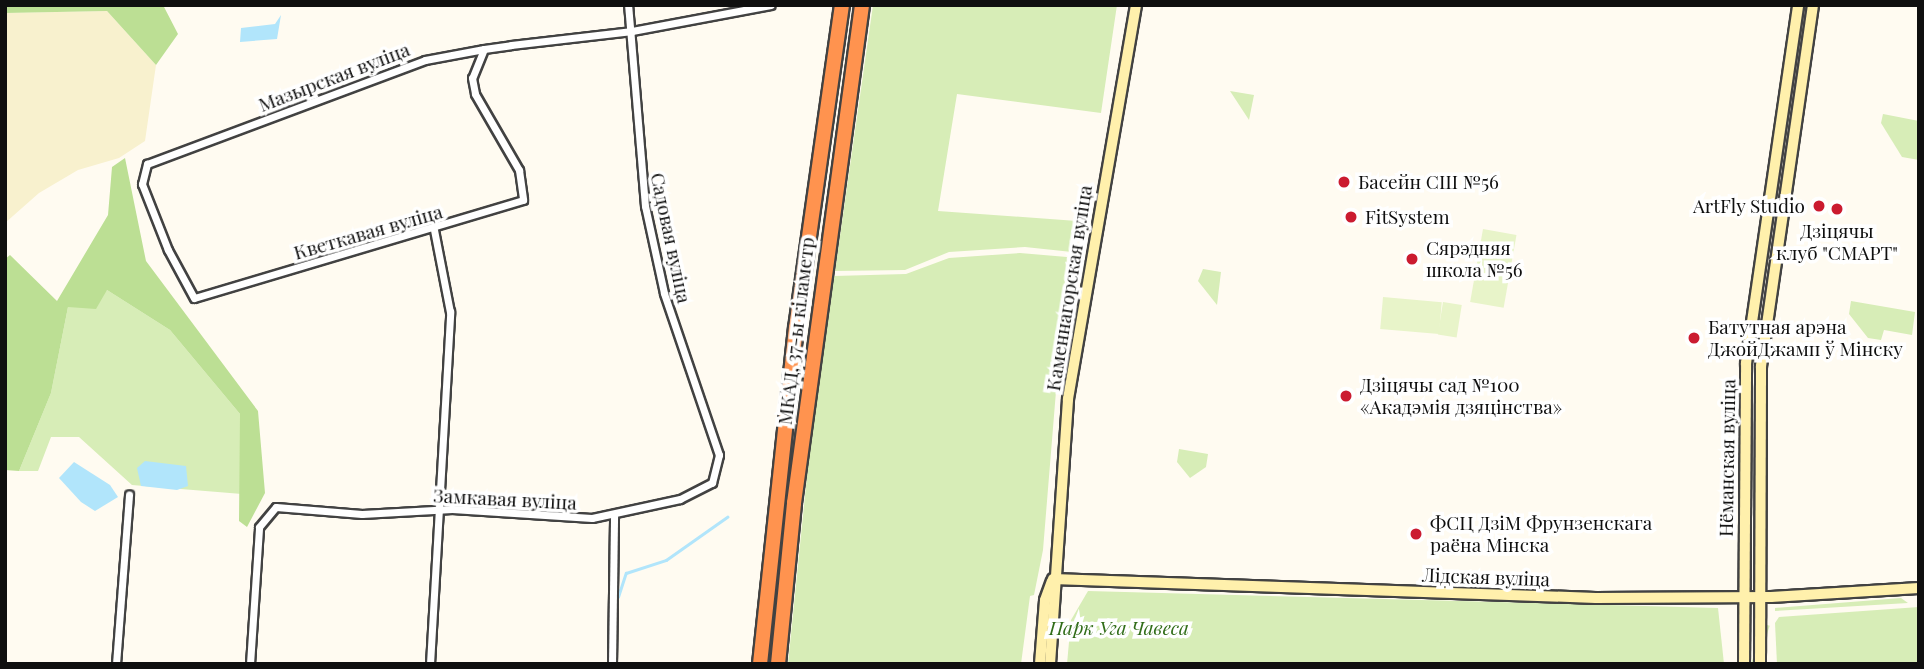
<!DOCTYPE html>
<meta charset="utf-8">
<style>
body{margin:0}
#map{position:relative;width:1924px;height:669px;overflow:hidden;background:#fffbf1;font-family:"Playfair Display",serif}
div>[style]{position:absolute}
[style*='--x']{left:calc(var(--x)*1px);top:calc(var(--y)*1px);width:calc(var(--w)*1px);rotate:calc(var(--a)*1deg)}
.farmland>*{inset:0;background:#f8f1ce}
.green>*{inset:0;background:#d7edb7;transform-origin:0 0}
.forest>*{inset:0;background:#bcdf94}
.pitch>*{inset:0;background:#e8f4c9;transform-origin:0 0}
.water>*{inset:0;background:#b1e5fb}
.stream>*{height:2.5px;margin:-1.25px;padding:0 1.25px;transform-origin:1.25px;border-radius:1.25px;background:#b1e5fb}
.roads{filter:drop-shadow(2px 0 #424242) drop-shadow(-2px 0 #424242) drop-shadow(0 2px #424242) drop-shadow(0 -2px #424242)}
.street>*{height:7px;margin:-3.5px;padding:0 3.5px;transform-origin:3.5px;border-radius:3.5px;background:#fff}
.secondary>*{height:10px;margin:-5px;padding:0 5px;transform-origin:5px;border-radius:5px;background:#fff0ac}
.highway>*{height:14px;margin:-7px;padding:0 7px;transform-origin:7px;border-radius:7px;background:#ff934f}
.dots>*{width:19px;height:19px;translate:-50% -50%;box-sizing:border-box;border:4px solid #fff;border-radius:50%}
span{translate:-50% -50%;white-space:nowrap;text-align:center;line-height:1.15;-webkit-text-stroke:7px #fff;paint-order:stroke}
.street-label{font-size:19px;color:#0f0f0f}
.poi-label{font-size:19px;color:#0f0f0f}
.left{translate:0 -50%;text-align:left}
.right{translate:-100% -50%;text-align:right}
.park-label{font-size:19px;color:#316d19;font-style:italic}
.frame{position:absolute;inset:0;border:7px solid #0f0f0f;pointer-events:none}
</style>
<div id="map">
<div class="farmland">
<i style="clip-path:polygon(107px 11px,156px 65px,145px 141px,119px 158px,78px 170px,39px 193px,5px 223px,5px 13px)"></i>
</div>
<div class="green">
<i style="clip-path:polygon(873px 5px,1117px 5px,1101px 113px,957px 94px,938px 211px,1077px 221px,1072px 252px,1025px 247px,949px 252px,905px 270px,835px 271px)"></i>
<i style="clip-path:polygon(1230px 91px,1254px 95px,1249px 120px)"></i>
<i style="clip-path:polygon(1883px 114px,1919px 121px,1919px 160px,1902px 157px,1881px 123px)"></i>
<i style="clip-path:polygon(1020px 253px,1067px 257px,1043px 550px,1034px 595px,1030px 596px,1021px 664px,788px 664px,809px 456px,834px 276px,906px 274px,949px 258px)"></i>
<i style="clip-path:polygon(1203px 269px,1221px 272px,1217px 305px,1198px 281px)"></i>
<i style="clip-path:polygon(107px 290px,170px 330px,240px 414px,242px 494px,132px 485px,79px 437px,51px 437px,38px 471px,19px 471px,51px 393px,68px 307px)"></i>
<i style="clip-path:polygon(1851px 301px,1915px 312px,1912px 335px,1884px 330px,1881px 340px,1868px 338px,1849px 314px)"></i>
<i style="clip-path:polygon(1179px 449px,1208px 454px,1206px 467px,1190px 478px,1177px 462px)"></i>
<i style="clip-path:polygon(1088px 591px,1718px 608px,1724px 664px,1067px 664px,1071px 620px)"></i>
<i style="clip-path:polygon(1901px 598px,1908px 603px,1775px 611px,1775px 608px)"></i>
<i style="clip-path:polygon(1919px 607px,1919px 664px,1777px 664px,1775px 623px,1779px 617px)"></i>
<i style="left:1764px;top:624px;width:6px;height:40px;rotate:18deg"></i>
</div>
<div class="forest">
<i style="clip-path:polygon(5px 5px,163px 5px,178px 34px,156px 65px,107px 11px,5px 13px)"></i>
<i style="clip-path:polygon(125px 158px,146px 261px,258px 411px,265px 493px,247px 527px,239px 521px,240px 414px,170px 330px,107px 290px,96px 309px,68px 307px,51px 393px,19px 471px,5px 470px,5px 259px,10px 255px,57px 301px,108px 215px,112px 167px)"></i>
</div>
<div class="pitch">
<i style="left:1483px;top:229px;width:34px;height:74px;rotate:10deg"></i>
<i style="left:1383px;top:297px;width:59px;height:32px;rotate:5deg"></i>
<i style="left:1443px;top:302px;width:19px;height:33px;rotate:9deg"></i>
</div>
<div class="water">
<i style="clip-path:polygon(281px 15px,277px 39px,240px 42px,241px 28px,275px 24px)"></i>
<i style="clip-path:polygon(145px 461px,186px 466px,188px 486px,177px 490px,141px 486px,137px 468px)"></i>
<i style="clip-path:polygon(74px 462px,110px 485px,118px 497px,95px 511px,81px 502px,59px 478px)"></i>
</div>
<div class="stream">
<i style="--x:618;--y:597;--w:25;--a:-72"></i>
<i style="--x:626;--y:573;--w:42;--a:-18"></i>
<i style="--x:666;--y:560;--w:75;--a:-35.2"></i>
</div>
<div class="roads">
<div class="street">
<i style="--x:484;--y:49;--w:31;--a:112"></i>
<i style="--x:472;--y:78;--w:16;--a:79"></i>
<i style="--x:475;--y:94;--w:88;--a:59.9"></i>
<i style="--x:519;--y:170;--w:30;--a:82"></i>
<i style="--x:523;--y:200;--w:343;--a:163.4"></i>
<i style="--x:194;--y:298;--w:55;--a:-118.4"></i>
<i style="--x:168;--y:250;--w:71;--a:-111.5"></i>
<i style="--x:142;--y:184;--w:21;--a:-76"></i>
<i style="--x:147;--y:164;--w:297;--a:-20.5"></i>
<i style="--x:425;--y:60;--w:60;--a:-10.6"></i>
<i style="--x:484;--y:49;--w:27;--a:-8"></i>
<i style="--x:511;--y:45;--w:122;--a:-6.6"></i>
<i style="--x:632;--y:31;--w:141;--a:-10.6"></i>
<i style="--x:116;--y:664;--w:170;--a:-85.6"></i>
<i style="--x:250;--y:664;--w:137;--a:-86.2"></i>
<i style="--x:259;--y:527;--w:26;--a:-50"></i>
<i style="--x:276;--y:507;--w:86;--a:4.7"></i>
<i style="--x:362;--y:514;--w:90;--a:-3.2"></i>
<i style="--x:452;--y:509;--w:140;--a:3.7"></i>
<i style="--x:592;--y:518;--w:90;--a:-12.2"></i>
<i style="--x:680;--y:499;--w:36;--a:-27"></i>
<i style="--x:712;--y:483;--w:29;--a:-76"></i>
<i style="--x:719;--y:455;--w:171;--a:-108.8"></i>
<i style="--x:664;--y:293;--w:89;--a:-102.3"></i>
<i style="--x:645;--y:206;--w:202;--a:-94.8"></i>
<i style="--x:430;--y:664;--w:353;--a:-86.7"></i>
<i style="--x:450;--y:312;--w:84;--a:-101"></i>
<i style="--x:612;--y:664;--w:148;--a:-89.2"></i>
</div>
<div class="secondary">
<i style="--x:1053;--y:579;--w:543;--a:2"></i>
<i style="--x:1596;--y:598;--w:175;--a:-0.3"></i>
<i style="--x:1771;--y:597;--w:148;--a:-3.5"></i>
<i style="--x:1040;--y:664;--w:64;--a:-85.5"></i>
<i style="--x:1045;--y:600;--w:20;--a:-70"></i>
<i style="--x:1050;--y:664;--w:266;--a:-86.1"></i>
<i style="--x:1068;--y:399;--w:400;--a:-80.2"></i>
<i style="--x:1744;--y:664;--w:301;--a:-89.6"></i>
<i style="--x:1746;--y:363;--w:362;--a:-81.7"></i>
<i style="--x:1760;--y:664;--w:298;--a:-89.8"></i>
<i style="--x:1761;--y:366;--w:365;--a:-81.8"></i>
</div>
<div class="highway">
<i style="--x:760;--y:664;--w:338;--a:-83.9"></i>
<i style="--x:796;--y:328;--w:326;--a:-81.9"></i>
<i style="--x:778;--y:664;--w:162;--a:-84.3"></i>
<i style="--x:794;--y:503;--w:503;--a:-82.22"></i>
</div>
</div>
<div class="dots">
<i style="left:1344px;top:182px;background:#cb1b30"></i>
<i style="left:1819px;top:206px;background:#cb1b30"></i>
<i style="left:1837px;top:209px;background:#cb1b30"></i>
<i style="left:1351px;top:217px;background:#cb1b30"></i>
<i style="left:1412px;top:259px;background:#cb1b30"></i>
<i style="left:1694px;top:338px;background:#cb1b30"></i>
<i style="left:1346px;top:396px;background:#cb1b30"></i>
<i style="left:1416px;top:534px;background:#cb1b30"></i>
</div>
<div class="street-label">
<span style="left:334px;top:77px;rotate:-21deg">Мазырская вуліца</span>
<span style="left:368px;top:232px;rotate:-16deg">Кветкавая вуліца</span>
<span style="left:671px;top:238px;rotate:78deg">Садовая вуліца</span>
<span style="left:1069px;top:288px;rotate:-81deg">Каменнагорская вуліца</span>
<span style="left:796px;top:331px;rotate:-83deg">МКАД, 37-ы кіламетр</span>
<span style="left:1727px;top:458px;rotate:-89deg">Нёманская вуліца</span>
<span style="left:505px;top:499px;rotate:3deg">Замкавая вуліца</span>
<span style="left:1486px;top:577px;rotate:2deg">Лідская вуліца</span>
</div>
<div class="poi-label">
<span class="left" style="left:1358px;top:182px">Басейн СШ №56</span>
<span class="right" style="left:1805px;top:206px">ArtFly Studio</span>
<span class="left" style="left:1365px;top:217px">FitSystem</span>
<span style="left:1837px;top:242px">Дзіцячы<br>клуб "СМАРТ"</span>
<span class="left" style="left:1426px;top:259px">Сярэдняя<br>школа №56</span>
<span class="left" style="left:1708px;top:338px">Батутная арэна<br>ДжойДжамп ў Мінску</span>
<span class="left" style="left:1360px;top:396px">Дзіцячы сад №100<br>«Акадэмія дзяцінства»</span>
<span class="left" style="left:1430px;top:534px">ФСЦ ДзіМ Фрунзенскага<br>раёна Мінска</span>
</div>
<div class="park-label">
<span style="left:1119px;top:628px">Парк Уга Чавеса</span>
</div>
<div class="frame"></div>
</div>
